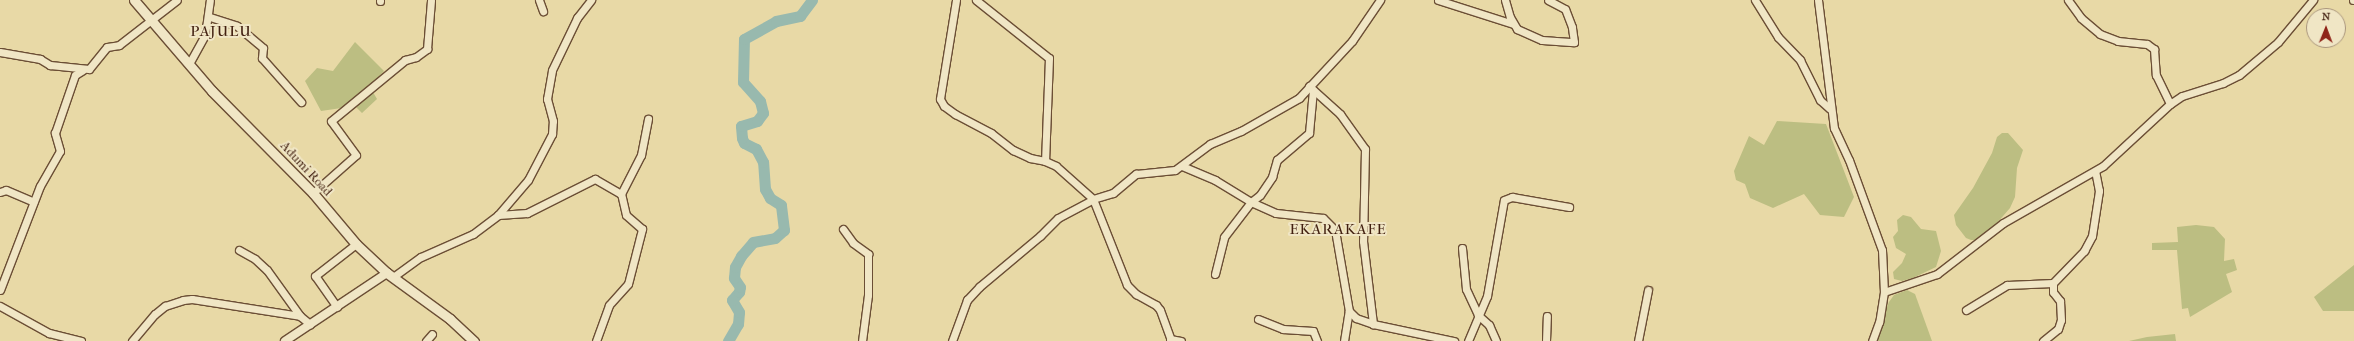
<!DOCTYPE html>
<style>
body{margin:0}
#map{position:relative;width:2354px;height:341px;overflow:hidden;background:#e8d9a6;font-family:"IM FELL French Canon",serif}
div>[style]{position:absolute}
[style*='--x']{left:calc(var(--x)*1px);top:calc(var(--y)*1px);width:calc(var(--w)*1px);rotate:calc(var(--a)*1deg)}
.green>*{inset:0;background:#bcbe82}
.river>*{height:11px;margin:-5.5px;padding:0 5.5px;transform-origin:5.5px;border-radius:5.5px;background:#98b9ae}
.roads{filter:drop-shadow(1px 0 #6b4e35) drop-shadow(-1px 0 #6b4e35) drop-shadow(0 1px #6b4e35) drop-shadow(0 -1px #6b4e35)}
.minor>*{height:7px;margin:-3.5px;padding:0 3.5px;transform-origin:3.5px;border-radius:3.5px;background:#f0e6c5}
.tertiary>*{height:8px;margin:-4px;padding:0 4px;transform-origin:4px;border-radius:4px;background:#f0e6c5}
.secondary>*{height:9px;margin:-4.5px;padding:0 4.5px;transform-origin:4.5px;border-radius:4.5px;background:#f0e6c5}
span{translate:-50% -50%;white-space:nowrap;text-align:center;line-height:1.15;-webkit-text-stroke:4px #f0e6c5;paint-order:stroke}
.street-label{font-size:13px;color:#411f0f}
.quarter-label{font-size:15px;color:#411f0f;letter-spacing:1px}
.north{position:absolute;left:2306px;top:8px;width:40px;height:40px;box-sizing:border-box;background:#f0e6c5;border:1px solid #aa967c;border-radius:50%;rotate:1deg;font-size:11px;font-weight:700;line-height:16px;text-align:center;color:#411f0f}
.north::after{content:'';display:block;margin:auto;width:14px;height:18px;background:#8f2418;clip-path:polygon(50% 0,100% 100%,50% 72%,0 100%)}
</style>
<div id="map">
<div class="green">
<i style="clip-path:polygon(355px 42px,384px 71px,370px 87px,377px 99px,362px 113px,355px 106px,321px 111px,305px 81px,317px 68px,333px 71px)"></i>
<i style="clip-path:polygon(1777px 121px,1826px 124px,1854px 197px,1844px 217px,1820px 215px,1804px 194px,1773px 208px,1750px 198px,1745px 184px,1736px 180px,1734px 171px,1749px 136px,1764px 145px)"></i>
<i style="clip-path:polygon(2002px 133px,2008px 133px,2023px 150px,2017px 168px,2015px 197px,2010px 208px,1997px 223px,1977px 240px,1971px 240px,1966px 238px,1956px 225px,1954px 215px,1973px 188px,1992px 153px,1997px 137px)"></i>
<i style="clip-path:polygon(1903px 215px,1911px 217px,1921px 229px,1936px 231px,1941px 251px,1936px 267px,1913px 278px,1902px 281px,1894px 279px,1893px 272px,1902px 263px,1906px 254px,1896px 248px,1893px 237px,1898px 231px,1897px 220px)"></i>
<i style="clip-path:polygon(2196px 225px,2214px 227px,2225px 239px,2224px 261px,2234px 259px,2237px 270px,2226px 274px,2232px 292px,2190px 317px,2188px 308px,2182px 309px,2177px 250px,2152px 250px,2152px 243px,2178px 242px,2177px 227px)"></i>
<i style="clip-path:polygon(2354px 265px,2354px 311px,2323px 311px,2314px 297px)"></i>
<i style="clip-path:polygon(1907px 290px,1915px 294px,1932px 341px,1872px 341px,1889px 302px,1894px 295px)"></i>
<i style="clip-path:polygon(2175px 334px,2176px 341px,2129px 341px,2147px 337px)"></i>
</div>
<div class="river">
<i style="--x:728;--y:341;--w:20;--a:-60"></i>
<i style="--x:738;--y:324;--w:12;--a:-85"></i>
<i style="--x:739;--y:312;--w:14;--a:-120"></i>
<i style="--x:732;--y:300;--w:11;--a:-49"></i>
<i style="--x:739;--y:292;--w:5;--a:-79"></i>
<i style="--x:740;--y:287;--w:11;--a:-124"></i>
<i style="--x:734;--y:278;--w:11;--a:-85"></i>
<i style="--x:735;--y:267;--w:13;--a:-61"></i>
<i style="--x:741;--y:256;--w:18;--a:-49"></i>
<i style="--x:753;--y:242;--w:22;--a:-10"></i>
<i style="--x:775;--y:238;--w:12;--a:-42"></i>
<i style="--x:784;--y:230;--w:25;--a:-97"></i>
<i style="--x:781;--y:205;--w:13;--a:-148"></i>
<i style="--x:770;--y:198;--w:10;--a:-119"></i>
<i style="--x:765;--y:189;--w:27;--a:-94"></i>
<i style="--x:763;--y:162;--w:15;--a:-118"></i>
<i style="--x:756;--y:149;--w:13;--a:-153"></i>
<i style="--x:744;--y:143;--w:5;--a:-112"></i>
<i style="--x:742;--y:138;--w:12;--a:-95"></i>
<i style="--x:741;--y:126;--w:17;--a:-17"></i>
<i style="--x:757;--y:121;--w:10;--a:-53"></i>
<i style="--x:763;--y:113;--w:12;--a:-104"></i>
<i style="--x:760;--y:101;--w:25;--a:-132"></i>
<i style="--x:743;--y:82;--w:43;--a:-88.7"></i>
<i style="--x:744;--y:39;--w:37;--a:-29"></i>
<i style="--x:776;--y:21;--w:25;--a:-12"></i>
<i style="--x:800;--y:16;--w:20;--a:-53"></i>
</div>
<div class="roads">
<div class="minor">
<i style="--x:539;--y:0;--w:12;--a:70"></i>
<i style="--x:956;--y:0;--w:100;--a:99.2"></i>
<i style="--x:940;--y:99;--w:8;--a:60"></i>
<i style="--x:944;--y:106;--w:14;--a:36"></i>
<i style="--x:955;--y:114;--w:41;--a:27.8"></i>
<i style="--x:991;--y:133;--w:28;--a:38"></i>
<i style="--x:1013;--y:150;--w:19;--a:25"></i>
<i style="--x:1030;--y:158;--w:15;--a:11"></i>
<i style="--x:976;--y:0;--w:93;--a:38.5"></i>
<i style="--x:1049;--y:58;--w:103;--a:92.2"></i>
<i style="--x:1045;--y:161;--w:12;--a:24"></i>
<i style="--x:1056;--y:166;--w:50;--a:41.7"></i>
<i style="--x:1093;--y:199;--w:21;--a:-17"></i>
<i style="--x:1113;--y:193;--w:30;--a:-40"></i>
<i style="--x:1136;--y:174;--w:39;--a:-6"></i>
<i style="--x:1175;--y:170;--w:44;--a:-36.6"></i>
<i style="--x:1210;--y:144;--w:34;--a:-23"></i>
<i style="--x:1241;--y:131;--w:67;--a:-29.6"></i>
<i style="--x:1299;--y:98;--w:78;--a:-47.1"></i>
<i style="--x:1352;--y:41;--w:50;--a:-55.7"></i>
<i style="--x:1438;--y:0;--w:79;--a:17.7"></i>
<i style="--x:1505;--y:0;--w:18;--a:74"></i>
<i style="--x:1510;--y:17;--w:14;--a:60"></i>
<i style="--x:1517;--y:29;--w:27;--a:24"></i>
<i style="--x:1542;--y:40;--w:32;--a:4"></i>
<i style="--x:1574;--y:42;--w:15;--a:-98"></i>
<i style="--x:1572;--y:27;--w:19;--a:-111"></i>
<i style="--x:1565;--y:9;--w:19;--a:-152"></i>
<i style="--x:1755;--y:0;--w:44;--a:58.1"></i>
<i style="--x:1778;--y:37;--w:32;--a:46"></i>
<i style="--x:1800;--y:60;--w:45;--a:63.4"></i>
<i style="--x:1820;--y:100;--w:13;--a:42"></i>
<i style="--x:1818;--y:0;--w:129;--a:82.9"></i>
<i style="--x:1834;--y:128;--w:35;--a:65"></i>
<i style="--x:1849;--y:160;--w:96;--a:69.9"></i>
<i style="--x:1882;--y:250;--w:42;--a:87.3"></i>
<i style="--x:1884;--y:292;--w:30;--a:99"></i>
<i style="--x:1879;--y:322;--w:20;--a:110"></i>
<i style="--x:2068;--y:0;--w:22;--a:54"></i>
<i style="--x:2081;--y:18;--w:25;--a:40"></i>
<i style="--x:2100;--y:34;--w:19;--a:21"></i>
<i style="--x:2118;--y:41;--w:29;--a:6"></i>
<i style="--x:2147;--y:44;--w:9;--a:36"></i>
<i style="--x:2154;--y:49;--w:26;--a:86"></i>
<i style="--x:2156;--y:75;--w:32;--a:64"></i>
<i style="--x:2353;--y:0;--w:1;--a:0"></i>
<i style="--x:380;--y:1;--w:1;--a:-90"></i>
<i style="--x:210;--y:17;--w:28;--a:18"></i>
<i style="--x:237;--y:26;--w:34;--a:40"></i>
<i style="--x:263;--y:48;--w:10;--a:96"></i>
<i style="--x:262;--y:58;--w:59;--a:48.4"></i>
<i style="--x:0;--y:52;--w:41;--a:9.9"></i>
<i style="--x:40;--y:59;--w:12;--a:31"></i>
<i style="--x:50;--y:65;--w:39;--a:6"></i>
<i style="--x:89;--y:69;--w:28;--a:-51"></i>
<i style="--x:107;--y:47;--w:12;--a:-9"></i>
<i style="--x:119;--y:45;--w:73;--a:-37.8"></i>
<i style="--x:190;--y:62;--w:31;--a:-61"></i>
<i style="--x:205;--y:35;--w:35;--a:-82"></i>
<i style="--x:1309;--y:86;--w:42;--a:42.1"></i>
<i style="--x:1340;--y:114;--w:43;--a:54.5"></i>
<i style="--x:1365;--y:149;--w:92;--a:91.2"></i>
<i style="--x:1363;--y:241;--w:84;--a:83.1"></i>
<i style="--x:1182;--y:166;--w:36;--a:23"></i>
<i style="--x:1215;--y:180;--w:42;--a:31.4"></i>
<i style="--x:1251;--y:202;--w:11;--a:-38"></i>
<i style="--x:1260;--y:195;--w:22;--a:-56"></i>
<i style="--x:1272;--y:177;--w:18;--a:-74"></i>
<i style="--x:1277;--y:160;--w:42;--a:-40.2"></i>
<i style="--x:1309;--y:133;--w:43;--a:-84.7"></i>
<i style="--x:0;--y:192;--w:6;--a:-18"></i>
<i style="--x:6;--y:190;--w:30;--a:23"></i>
<i style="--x:313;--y:193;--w:57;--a:-41.5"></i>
<i style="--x:356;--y:155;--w:42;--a:-126.3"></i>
<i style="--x:331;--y:121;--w:96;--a:-39.5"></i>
<i style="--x:405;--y:60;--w:11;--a:-15"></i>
<i style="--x:416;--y:57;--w:14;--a:-36"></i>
<i style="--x:427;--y:49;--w:49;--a:-85.3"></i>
<i style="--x:498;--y:215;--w:29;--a:-4"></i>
<i style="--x:527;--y:213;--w:76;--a:-26.6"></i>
<i style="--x:595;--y:179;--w:30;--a:30"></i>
<i style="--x:843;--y:229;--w:17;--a:54"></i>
<i style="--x:853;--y:243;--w:19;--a:36"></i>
<i style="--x:868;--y:254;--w:41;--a:90"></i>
<i style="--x:868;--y:295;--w:46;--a:97.4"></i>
<i style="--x:1462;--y:248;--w:41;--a:84.4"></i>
<i style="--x:1466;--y:289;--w:29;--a:65"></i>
<i style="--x:1478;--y:315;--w:15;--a:42"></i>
<i style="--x:1489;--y:325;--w:17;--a:66"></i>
<i style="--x:239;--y:250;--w:18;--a:29"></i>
<i style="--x:255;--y:259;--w:16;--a:43"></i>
<i style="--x:267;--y:270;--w:57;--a:54.3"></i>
<i style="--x:1215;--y:274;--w:38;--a:-76"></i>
<i style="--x:1224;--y:237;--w:44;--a:-52.4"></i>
<i style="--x:1251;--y:202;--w:27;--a:24"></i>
<i style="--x:1276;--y:213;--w:47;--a:6.1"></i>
<i style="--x:1323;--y:218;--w:17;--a:45"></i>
<i style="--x:1335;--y:230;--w:82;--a:80.2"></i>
<i style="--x:1349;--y:311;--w:10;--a:45"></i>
<i style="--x:1356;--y:318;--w:18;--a:19"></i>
<i style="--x:1373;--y:324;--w:83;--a:11.9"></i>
<i style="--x:393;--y:277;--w:34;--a:-36"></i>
<i style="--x:421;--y:257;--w:57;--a:-23.9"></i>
<i style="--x:473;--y:234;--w:31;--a:-37"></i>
<i style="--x:498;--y:215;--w:46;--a:-49.4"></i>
<i style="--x:528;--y:180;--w:52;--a:-62.4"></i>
<i style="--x:552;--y:134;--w:13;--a:-86"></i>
<i style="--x:553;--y:121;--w:23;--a:-105"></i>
<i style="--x:547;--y:99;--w:29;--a:-80"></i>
<i style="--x:552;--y:70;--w:58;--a:-64.3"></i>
<i style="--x:577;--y:18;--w:23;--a:-52"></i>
<i style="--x:0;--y:290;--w:111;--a:-69"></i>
<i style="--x:40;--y:186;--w:40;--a:-60.3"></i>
<i style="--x:60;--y:151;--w:19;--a:-106"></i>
<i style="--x:55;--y:133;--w:61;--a:-71"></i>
<i style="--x:75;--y:75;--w:9;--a:-32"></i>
<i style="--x:1884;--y:292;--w:56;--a:-18.8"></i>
<i style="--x:1937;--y:274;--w:83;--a:-37.7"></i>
<i style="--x:2003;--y:223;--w:115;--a:-29.7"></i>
<i style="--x:2103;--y:166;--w:91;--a:-42.8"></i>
<i style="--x:2170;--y:104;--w:14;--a:-34"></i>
<i style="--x:2182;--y:96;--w:43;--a:-17.6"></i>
<i style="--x:2223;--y:83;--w:18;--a:-27"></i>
<i style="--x:2239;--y:75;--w:51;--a:-40.2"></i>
<i style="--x:2278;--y:42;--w:55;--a:-50.2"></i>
<i style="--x:0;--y:306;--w:56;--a:28.9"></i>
<i style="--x:49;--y:333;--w:33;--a:14"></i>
<i style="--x:337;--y:307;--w:38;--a:-125"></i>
<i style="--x:315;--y:276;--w:52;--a:-38"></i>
<i style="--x:1966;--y:310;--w:48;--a:-31.4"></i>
<i style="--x:2007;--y:285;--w:46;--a:-2.5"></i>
<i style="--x:1258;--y:319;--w:27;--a:22"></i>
<i style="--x:1283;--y:329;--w:30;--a:4"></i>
<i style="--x:1313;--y:331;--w:11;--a:68"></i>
<i style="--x:1170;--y:339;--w:11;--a:10"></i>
<i style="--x:132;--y:341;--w:35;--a:-50"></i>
<i style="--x:155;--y:314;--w:13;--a:-39"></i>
<i style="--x:165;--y:306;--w:19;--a:-18"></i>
<i style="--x:183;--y:300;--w:9;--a:-6"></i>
<i style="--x:192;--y:299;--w:109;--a:8.9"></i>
<i style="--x:300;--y:316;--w:13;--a:39"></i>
<i style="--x:426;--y:341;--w:9;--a:-49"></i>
<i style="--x:596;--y:341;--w:38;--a:-70"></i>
<i style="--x:609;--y:305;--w:28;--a:-48"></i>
<i style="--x:628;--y:284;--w:57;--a:-75.7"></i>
<i style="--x:642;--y:229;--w:21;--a:-139"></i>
<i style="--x:626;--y:215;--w:22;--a:-103"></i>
<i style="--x:621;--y:194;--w:44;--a:-62.9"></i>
<i style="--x:641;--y:155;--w:37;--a:-79"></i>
<i style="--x:952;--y:341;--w:44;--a:-69.9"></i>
<i style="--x:967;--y:300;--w:18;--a:-47"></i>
<i style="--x:979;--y:287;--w:80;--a:-39.9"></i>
<i style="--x:1040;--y:236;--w:25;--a:-45"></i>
<i style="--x:1058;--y:218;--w:40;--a:-28"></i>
<i style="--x:1093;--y:199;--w:92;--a:68.4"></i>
<i style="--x:1127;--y:285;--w:13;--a:45"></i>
<i style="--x:1136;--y:294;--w:23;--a:29"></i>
<i style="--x:1156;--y:305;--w:6;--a:51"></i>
<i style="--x:1160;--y:310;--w:33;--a:70"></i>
<i style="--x:1344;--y:341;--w:30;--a:-81"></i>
<i style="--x:1468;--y:341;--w:49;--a:-67.1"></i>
<i style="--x:1487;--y:296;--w:97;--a:-80"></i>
<i style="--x:1504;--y:200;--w:9;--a:-21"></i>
<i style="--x:1512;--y:197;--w:58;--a:10"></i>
<i style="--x:1546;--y:341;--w:25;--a:-88"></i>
<i style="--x:1638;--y:341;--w:52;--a:-78.9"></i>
<i style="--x:2043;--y:341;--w:19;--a:-39"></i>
<i style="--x:2058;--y:329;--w:9;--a:-72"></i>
<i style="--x:2061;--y:320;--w:19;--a:-93"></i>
<i style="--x:2060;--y:301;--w:11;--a:-128"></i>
<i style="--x:2053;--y:292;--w:9;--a:-90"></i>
<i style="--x:2053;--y:283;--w:45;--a:-45.9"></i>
<i style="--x:2084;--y:251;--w:17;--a:-62"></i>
<i style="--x:2092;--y:236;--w:46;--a:-81.2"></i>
<i style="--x:2099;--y:191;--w:20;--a:-101"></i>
</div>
<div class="tertiary">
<i style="--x:285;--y:341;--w:123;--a:-33.7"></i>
</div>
<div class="secondary">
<i style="--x:134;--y:0;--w:120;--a:49.4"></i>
<i style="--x:212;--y:91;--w:144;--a:45.3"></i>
<i style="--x:313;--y:193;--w:67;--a:49.9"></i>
<i style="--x:356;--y:244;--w:42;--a:43.1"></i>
<i style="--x:387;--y:273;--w:78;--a:36.1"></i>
<i style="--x:450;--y:319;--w:33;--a:43"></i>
</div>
</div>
<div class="street-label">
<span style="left:306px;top:169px;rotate:47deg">Adumi Road</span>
</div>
<div class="quarter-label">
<span style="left:221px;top:32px">PAJULU</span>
<span style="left:1338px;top:230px">EKARAKAFE</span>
</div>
<div class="north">N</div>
</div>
